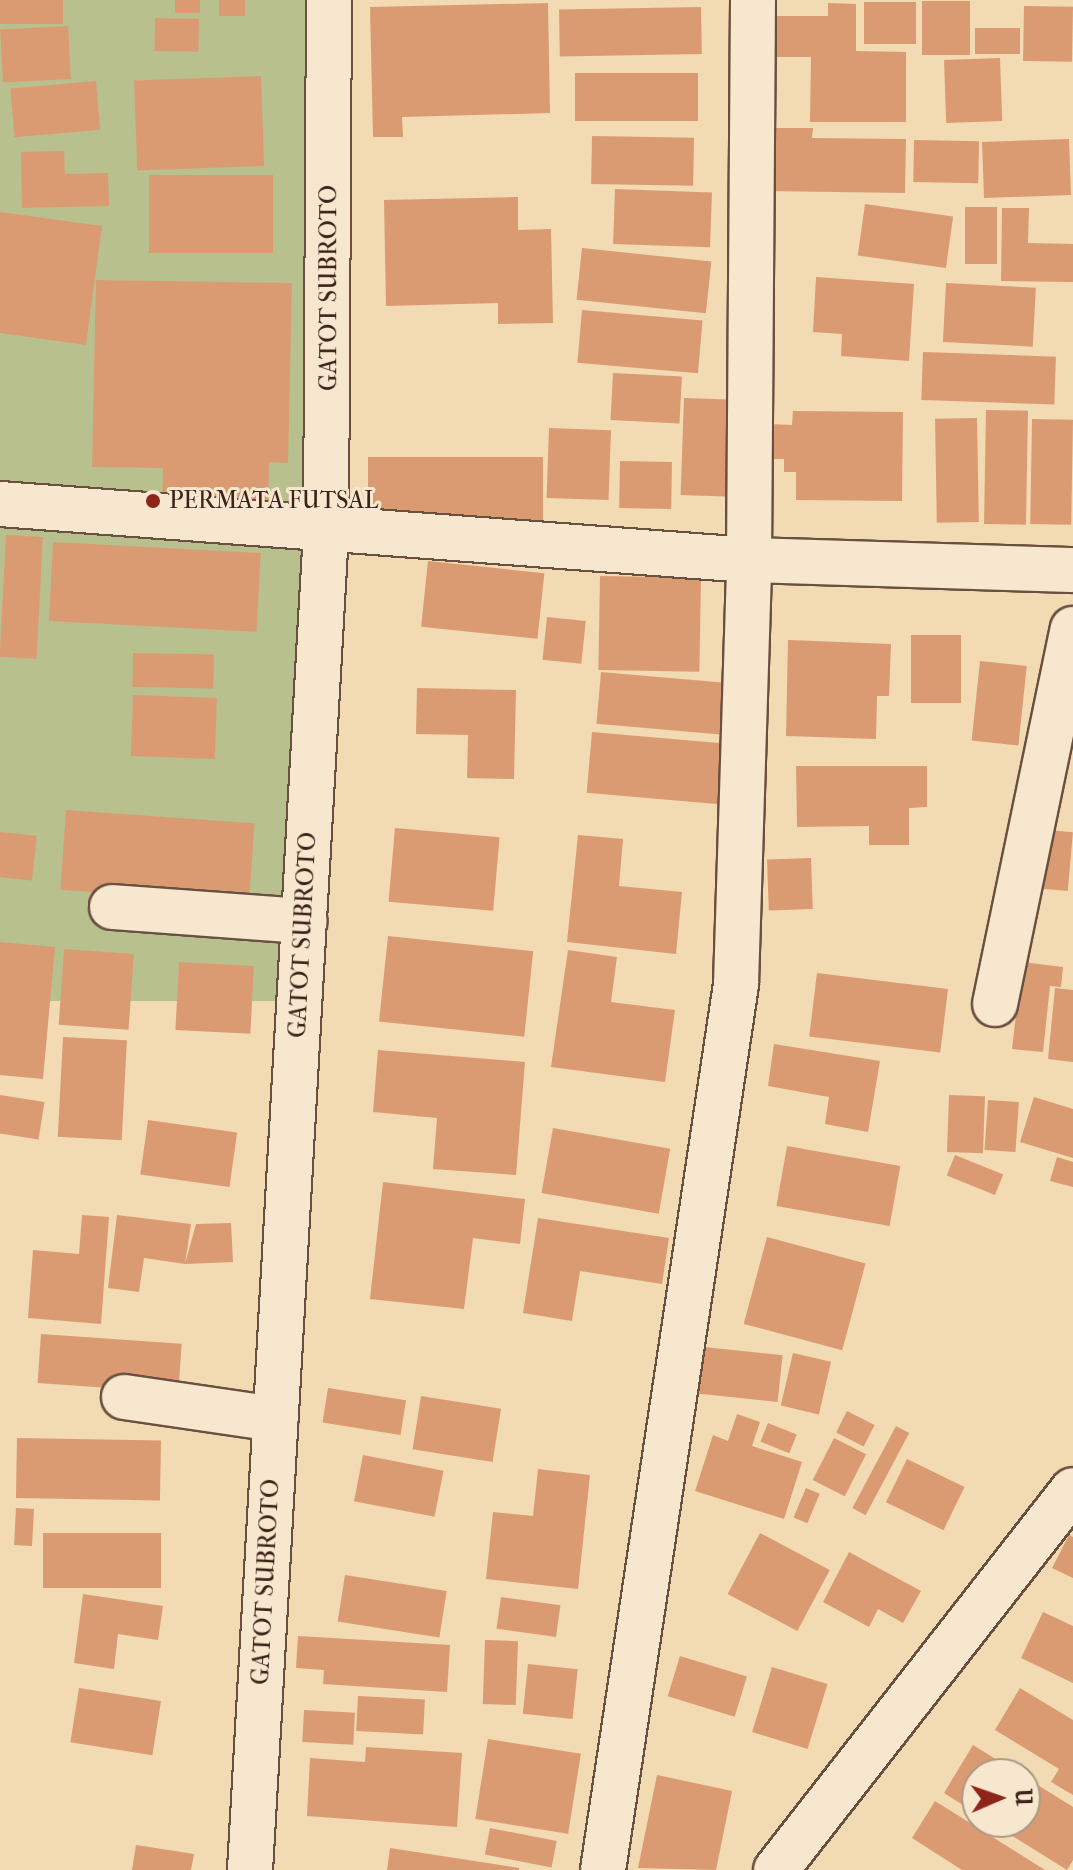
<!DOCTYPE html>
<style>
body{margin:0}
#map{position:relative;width:1073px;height:1870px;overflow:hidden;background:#f2dab3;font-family:"IM FELL French Canon",serif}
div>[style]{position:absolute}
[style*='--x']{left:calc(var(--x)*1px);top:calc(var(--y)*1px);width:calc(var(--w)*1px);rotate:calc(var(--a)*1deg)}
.green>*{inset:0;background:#b8c08e;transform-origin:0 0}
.building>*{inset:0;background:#db9b72;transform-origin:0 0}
.roads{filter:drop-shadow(2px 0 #6a5040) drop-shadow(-2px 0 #6a5040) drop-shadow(0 2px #6a5040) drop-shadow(0 -2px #6a5040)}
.minor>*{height:44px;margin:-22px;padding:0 22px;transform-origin:22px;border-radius:22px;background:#f7e7ce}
.dots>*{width:22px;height:22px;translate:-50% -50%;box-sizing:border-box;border:4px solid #f7e7ce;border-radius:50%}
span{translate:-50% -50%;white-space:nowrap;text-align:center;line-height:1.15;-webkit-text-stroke:6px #f7e7ce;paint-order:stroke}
.street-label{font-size:24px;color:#3c2219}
.poi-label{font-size:24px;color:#3c2219}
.left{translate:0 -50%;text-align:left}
.north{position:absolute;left:961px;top:1758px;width:80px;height:80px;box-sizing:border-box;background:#f7e7ce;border:2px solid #ac9886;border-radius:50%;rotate:88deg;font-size:22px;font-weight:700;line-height:32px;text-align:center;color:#3c2219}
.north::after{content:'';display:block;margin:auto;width:28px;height:36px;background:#8f2418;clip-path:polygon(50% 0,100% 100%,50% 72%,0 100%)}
</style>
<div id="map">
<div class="green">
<i style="left:0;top:0;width:321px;height:1001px"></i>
</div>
<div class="building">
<i style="left:0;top:0;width:63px;height:24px"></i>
<i style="left:175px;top:0;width:25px;height:13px"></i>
<i style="left:219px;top:0;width:26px;height:16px"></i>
<i style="left:922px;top:1px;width:48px;height:54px"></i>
<i style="left:864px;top:2px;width:52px;height:42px"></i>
<i style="clip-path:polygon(548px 3px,550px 113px,402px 117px,403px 137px,373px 137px,370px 7px)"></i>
<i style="clip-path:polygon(828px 3px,856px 4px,856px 51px,906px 52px,906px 122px,810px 122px,811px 57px,772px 57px,772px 16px,828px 16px)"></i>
<i style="left:1024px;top:6px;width:49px;height:55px;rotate:1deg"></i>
<i style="left:701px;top:7px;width:47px;height:142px;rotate:89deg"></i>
<i style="left:155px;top:18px;width:44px;height:33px;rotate:1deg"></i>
<i style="left:68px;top:26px;width:53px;height:68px;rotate:87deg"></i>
<i style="left:1020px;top:28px;width:26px;height:45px;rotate:90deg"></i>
<i style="left:1000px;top:58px;width:63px;height:56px;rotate:88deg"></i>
<i style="left:575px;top:73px;width:123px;height:48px"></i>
<i style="left:261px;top:76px;width:90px;height:127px;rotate:88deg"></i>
<i style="left:96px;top:81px;width:49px;height:86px;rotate:85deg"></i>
<i style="clip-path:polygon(766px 128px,813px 128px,812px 138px,906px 139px,905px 193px,765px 191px)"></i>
<i style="left:592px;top:136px;width:102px;height:48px;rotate:1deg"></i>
<i style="left:1069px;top:139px;width:56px;height:87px;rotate:88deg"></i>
<i style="left:914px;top:140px;width:65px;height:42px;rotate:1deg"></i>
<i style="clip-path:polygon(64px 151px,65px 174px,108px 173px,109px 206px,22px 208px,21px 152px)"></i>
<i style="left:149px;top:175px;width:124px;height:78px"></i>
<i style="left:615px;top:189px;width:97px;height:55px;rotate:2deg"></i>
<i style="clip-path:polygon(518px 197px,518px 230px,551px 229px,553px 323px,498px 324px,498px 303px,386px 306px,384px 200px)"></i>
<i style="left:865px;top:204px;width:89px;height:52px;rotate:8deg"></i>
<i style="left:965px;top:207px;width:32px;height:57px"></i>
<i style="clip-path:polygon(1002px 208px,1029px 208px,1028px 243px,1073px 244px,1073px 282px,1001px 281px)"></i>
<i style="clip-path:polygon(0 212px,102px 226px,86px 345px,0 333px)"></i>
<i style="left:582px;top:248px;width:130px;height:52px;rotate:6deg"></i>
<i style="clip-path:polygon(816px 277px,914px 284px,909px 361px,841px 356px,842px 334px,813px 332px)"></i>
<i style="clip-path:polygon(96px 280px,292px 283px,288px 463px,269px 462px,268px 507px,162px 505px,163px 468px,92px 467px)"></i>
<i style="left:946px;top:283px;width:90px;height:59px;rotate:3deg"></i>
<i style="left:582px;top:310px;width:121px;height:53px;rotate:5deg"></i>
<i style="left:923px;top:352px;width:133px;height:48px;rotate:2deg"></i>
<i style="left:613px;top:373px;width:69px;height:47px;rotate:3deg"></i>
<i style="left:684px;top:398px;width:52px;height:97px;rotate:2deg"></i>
<i style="left:986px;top:410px;width:42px;height:114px;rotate:1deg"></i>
<i style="clip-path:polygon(793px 411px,903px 412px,902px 501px,796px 500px,796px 472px,784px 472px,784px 459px,767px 459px,768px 424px,792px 425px)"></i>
<i style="left:977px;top:418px;width:104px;height:42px;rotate:89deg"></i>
<i style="left:1032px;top:419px;width:41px;height:105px;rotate:1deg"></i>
<i style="left:549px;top:428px;width:62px;height:70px;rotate:2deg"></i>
<i style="left:368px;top:457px;width:175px;height:68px"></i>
<i style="left:620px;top:461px;width:52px;height:47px;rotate:1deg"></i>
<i style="left:6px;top:535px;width:37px;height:122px;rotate:3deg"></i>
<i style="left:53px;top:542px;width:208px;height:79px;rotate:3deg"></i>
<i style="left:428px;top:561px;width:117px;height:66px;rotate:6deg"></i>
<i style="left:600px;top:576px;width:101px;height:94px;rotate:1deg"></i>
<i style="left:547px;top:617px;width:39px;height:43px;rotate:6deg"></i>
<i style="left:911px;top:635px;width:50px;height:68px"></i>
<i style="clip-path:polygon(788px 640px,891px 644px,889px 696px,877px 696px,876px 739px,786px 736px)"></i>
<i style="left:133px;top:653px;width:81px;height:34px;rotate:1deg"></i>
<i style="left:980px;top:661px;width:47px;height:80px;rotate:6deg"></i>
<i style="left:601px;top:672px;width:127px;height:52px;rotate:5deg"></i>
<i style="clip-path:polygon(417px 688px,516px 690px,514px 779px,467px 778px,468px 735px,416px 734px)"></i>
<i style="left:133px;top:695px;width:84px;height:61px;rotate:2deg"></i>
<i style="left:592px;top:732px;width:136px;height:61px;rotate:5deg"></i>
<i style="clip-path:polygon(796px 766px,927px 766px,927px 807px,909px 808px,909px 845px,869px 845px,869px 826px,797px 827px)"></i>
<i style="left:66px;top:810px;width:189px;height:80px;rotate:4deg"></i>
<i style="left:395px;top:828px;width:105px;height:74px;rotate:5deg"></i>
<i style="left:1048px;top:830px;width:25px;height:59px;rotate:5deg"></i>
<i style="left:0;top:832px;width:37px;height:45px;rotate:6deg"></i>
<i style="clip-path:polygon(578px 835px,623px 839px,619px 886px,682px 892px,676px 954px,567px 942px)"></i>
<i style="left:811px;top:858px;width:51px;height:44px;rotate:88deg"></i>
<i style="left:388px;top:936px;width:146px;height:86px;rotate:6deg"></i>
<i style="clip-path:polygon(0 942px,55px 947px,43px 1079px,0 1075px)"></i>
<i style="left:64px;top:949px;width:70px;height:76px;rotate:4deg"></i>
<i style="clip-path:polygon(568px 950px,617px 957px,611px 1002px,675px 1010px,665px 1082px,551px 1067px)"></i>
<i style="left:179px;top:962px;width:75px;height:68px;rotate:3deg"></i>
<i style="clip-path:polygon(1022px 962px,1063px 967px,1061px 987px,1050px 986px,1043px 1052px,1012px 1049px)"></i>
<i style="left:817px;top:973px;width:132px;height:64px;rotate:7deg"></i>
<i style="clip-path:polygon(1055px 988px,1073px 990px,1073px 1062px,1048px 1059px)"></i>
<i style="left:63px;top:1037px;width:64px;height:100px;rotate:3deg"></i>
<i style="clip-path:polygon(774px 1044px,880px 1061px,868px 1132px,825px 1124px,829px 1097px,768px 1086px)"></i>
<i style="clip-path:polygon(378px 1050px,525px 1062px,516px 1175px,433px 1169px,437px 1118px,373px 1112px)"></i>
<i style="left:0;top:1095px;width:45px;height:38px;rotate:9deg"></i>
<i style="left:949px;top:1095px;width:36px;height:57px;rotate:2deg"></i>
<i style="clip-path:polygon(1034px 1097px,1073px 1109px,1073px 1158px,1020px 1142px)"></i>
<i style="left:988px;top:1100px;width:31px;height:50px;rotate:4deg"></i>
<i style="left:148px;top:1120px;width:90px;height:55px;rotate:8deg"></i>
<i style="left:553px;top:1128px;width:119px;height:66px;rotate:10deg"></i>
<i style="left:787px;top:1146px;width:115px;height:61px;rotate:10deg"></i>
<i style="left:955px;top:1155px;width:52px;height:22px;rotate:22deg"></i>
<i style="clip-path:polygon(1057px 1157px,1073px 1162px,1073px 1187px,1050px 1181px)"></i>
<i style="clip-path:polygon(383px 1182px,525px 1199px,520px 1244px,473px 1238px,464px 1309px,370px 1299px)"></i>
<i style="clip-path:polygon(82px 1215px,109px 1217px,101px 1324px,28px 1318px,33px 1250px,79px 1254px)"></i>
<i style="clip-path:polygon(117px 1215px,191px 1224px,185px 1264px,196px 1224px,231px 1223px,233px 1262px,185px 1264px,144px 1258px,139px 1292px,108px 1288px)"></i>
<i style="clip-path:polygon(538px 1218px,669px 1238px,662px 1284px,580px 1271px,572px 1321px,523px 1313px)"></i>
<i style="left:767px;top:1237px;width:102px;height:90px;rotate:15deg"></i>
<i style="left:41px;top:1334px;width:141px;height:49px;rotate:4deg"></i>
<i style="left:704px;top:1347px;width:79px;height:47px;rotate:6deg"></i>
<i style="left:793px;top:1353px;width:39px;height:54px;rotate:13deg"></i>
<i style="left:328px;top:1388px;width:79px;height:35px;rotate:9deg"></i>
<i style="left:421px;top:1396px;width:81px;height:54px;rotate:9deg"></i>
<i style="left:847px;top:1411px;width:31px;height:24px;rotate:27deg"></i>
<i style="clip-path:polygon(737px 1414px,760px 1422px,752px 1446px,802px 1462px,784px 1519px,695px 1491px,713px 1435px,728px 1441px)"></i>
<i style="left:768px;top:1423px;width:31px;height:20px;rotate:22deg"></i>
<i style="left:896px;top:1426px;width:15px;height:93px;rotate:28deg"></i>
<i style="left:17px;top:1438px;width:144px;height:60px;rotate:1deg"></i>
<i style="left:834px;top:1438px;width:36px;height:47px;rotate:27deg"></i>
<i style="left:363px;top:1455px;width:82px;height:47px;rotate:11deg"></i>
<i style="left:907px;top:1459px;width:64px;height:48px;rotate:26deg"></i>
<i style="clip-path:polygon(538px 1469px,590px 1475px,578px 1589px,486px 1579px,493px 1512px,533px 1516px)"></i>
<i style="left:806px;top:1488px;width:15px;height:32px;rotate:23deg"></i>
<i style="left:16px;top:1508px;width:18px;height:37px;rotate:3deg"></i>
<i style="left:43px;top:1533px;width:118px;height:55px"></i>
<i style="left:760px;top:1533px;width:79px;height:69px;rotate:28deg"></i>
<i style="clip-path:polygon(1069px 1535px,1073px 1537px,1073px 1578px,1052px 1568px)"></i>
<i style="clip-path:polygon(849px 1552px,921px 1591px,903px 1623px,878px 1609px,869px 1627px,823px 1602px)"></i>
<i style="left:345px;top:1575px;width:103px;height:47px;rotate:9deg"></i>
<i style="clip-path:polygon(83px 1594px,163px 1606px,158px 1640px,118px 1634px,114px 1669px,74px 1663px)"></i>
<i style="left:501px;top:1597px;width:60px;height:32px;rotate:8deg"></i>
<i style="clip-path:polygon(1043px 1612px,1073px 1626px,1073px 1683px,1021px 1658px)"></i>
<i style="clip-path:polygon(298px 1636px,450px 1645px,447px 1692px,323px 1684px,324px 1670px,296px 1668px)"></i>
<i style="left:485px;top:1640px;width:33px;height:64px;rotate:2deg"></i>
<i style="left:680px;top:1656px;width:70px;height:42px;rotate:17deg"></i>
<i style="left:528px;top:1664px;width:50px;height:50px;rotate:6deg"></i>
<i style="left:772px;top:1667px;width:58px;height:68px;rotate:17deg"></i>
<i style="left:79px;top:1688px;width:83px;height:55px;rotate:9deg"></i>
<i style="clip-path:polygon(1020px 1688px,1073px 1720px,1073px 1795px,1051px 1782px,1059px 1769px,995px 1730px)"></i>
<i style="left:358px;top:1696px;width:67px;height:35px;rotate:3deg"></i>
<i style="left:304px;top:1710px;width:51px;height:32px;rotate:3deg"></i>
<i style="left:488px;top:1739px;width:94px;height:81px;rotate:9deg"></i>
<i style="clip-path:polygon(973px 1745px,1020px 1774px,977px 1774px,977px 1814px,944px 1793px)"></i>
<i style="clip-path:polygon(366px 1747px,462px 1753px,457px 1827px,307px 1816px,310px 1758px,365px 1762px)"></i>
<i style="clip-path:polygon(657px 1775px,732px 1791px,716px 1870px,638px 1868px)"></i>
<i style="clip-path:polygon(1025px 1777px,1073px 1807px,1073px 1860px,1067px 1870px,990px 1822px,1025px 1822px)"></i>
<i style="clip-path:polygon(935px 1801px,1045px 1870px,962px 1870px,912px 1838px)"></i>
<i style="left:490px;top:1828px;width:68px;height:27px;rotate:11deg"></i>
<i style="clip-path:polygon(136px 1845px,194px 1854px,191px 1870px,132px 1870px)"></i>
<i style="clip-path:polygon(390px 1848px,519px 1868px,519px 1870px,387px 1870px)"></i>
</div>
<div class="roads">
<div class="minor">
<i style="--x:0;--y:504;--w:751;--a:4.28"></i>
<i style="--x:749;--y:560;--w:324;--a:1.8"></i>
<i style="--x:112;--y:907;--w:193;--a:4.2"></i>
<i style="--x:995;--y:1004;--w:383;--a:-78.3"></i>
<i style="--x:124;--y:1397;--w:153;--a:8.3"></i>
<i style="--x:250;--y:1870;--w:1342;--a:-86.75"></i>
<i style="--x:326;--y:530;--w:530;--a:-89.68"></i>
<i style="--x:603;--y:1870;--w:896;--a:-81.46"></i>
<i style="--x:736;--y:984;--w:424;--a:-88.2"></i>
<i style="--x:749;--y:560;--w:560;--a:-89.59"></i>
<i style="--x:776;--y:1870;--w:482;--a:-52"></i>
</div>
</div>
<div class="dots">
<i style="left:153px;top:501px;background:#8f2418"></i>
</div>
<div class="street-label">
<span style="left:329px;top:288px;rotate:-90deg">GATOT SUBROTO</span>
<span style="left:303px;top:935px;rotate:-87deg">GATOT SUBROTO</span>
<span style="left:266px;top:1582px;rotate:-87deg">GATOT SUBROTO</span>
</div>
<div class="poi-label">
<span class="left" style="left:169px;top:501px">PERMATA FUTSAL</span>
</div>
<div class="north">U</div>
</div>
